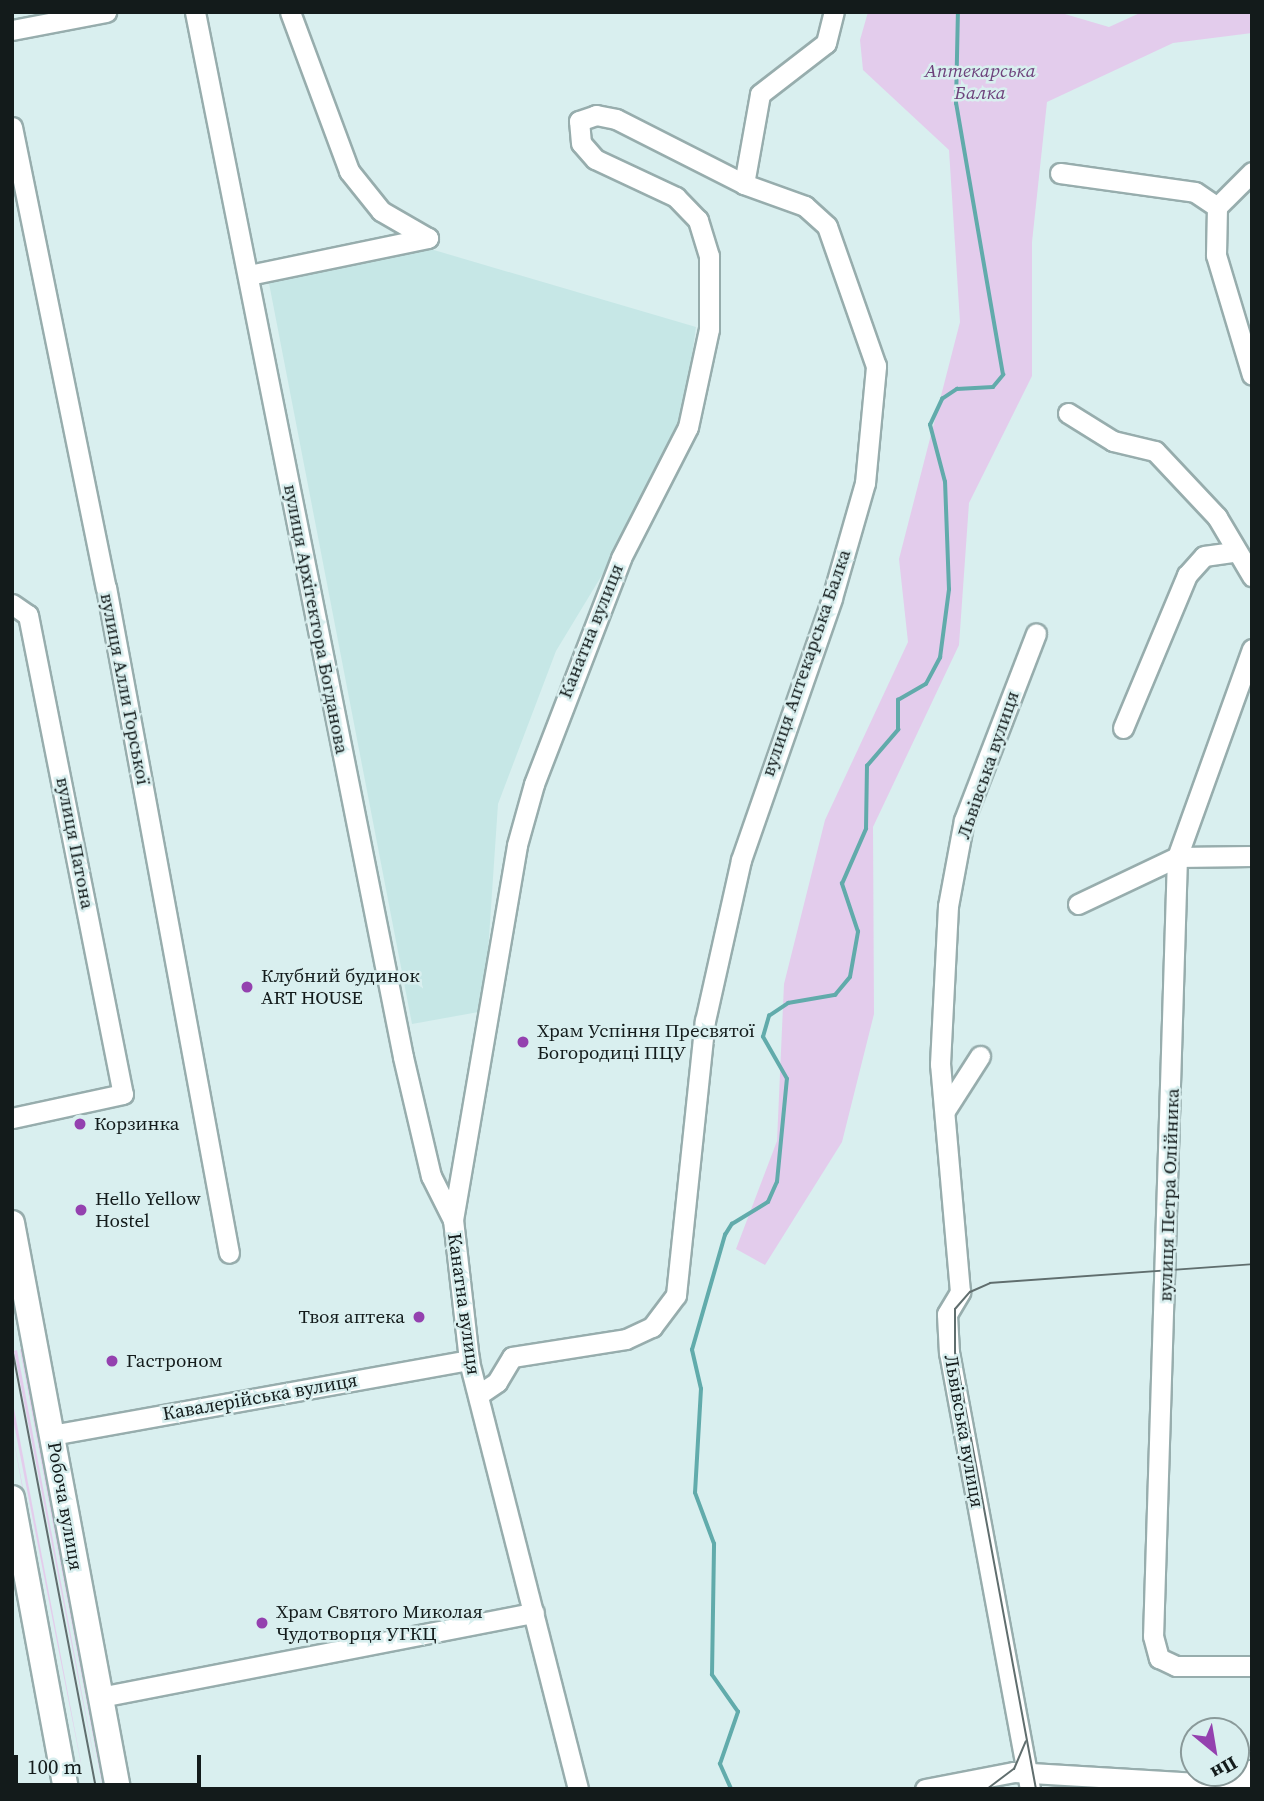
<!DOCTYPE html>
<meta charset="utf-8">
<style>
body{margin:0}
#map{position:relative;width:1264px;height:1801px;overflow:hidden;background:#d9efef;font-family:"Source Serif 4",serif}
div>[style]{position:absolute}
[style*='--x']{left:calc(var(--x)*1px);top:calc(var(--y)*1px);width:calc(var(--w)*1px);rotate:calc(var(--a)*1deg)}
.built>*{inset:0;background:#c6e7e6}
.green>*{inset:0;background:#e3ccec}
.stream>*{height:3.5px;margin:-1.75px;padding:0 1.75px;transform-origin:1.75px;border-radius:1.75px;background:#61abab}
.roads{filter:drop-shadow(2px 0 #97adad) drop-shadow(-2px 0 #97adad) drop-shadow(0 2px #97adad) drop-shadow(0 -2px #97adad)}
.minor>*{height:19px;margin:-9.5px;padding:0 9.5px;transform-origin:9.5px;border-radius:9.5px;background:#fff}
.major>*{height:24px;margin:-12px;padding:0 12px;transform-origin:12px;border-radius:12px;background:#fff}
.tram>*{height:2px;margin:-1px;padding:0 1px;transform-origin:1px;border-radius:1px;background:#606e6e}
.dots>*{width:19px;height:19px;translate:-50% -50%;box-sizing:border-box;border:4px solid #d9efef;border-radius:50%}
span{translate:-50% -50%;white-space:nowrap;text-align:center;line-height:1.15;-webkit-text-stroke:5px #d9efef;paint-order:stroke}
.park-label{font-size:19px;color:#6e427c;font-style:italic}
.street-label{font-size:19px;color:#131b1b}
.poi-label{font-size:19px;color:#131b1b}
.left{translate:0 -50%;text-align:left}
.right{translate:-100% -50%;text-align:right}
.frame{position:absolute;inset:0;border:14px solid #131b1b;pointer-events:none}
.north{position:absolute;left:1180px;top:1717px;width:70px;height:70px;box-sizing:border-box;background:#d9efef;border:2px solid #8a9a9a;border-radius:50%;rotate:150deg;font-size:19px;font-weight:700;line-height:28px;text-align:center;color:#131b1b}
.north::after{content:'';display:block;margin:auto;width:24px;height:32px;background:#9441af;clip-path:polygon(50% 0,100% 100%,50% 72%,0 100%)}
.scale{position:absolute;left:14px;top:1755px;width:187px;height:32px;box-sizing:border-box;border:4px solid #131b1b;border-top:0;padding-left:9px;font-size:21px;line-height:24px;white-space:nowrap;color:#131b1b;-webkit-text-stroke:5px #d9efef;paint-order:stroke}
</style>
<div id="map">
<div class="built">
<i style="clip-path:polygon(427px 248px,696px 327px,683px 421px,662px 476px,556px 651px,498px 804px,484px 1011px,412px 1024px,268px 278px)"></i>
</div>
<div class="green">
<i style="clip-path:polygon(868px 12px,1058px 12px,1109px 27px,1142px 12px,1252px 12px,1252px 33px,1173px 43px,1047px 102px,1032px 242px,1032px 376px,969px 503px,959px 645px,873px 827px,874px 1014px,842px 1142px,765px 1265px,736px 1249px,777px 1141px,784px 984px,825px 820px,908px 642px,899px 559px,960px 322px,949px 150px,863px 70px,860px 40px)"></i>
<i style="clip-path:polygon(20px 1349px,23px 1349px,107px 1789px,103px 1789px)"></i>
<i style="clip-path:polygon(17px 1350px,100px 1789px,14px 1351px)"></i>
<i style="clip-path:polygon(12px 1398px,86px 1789px,12px 1414px)"></i>
<i style="clip-path:polygon(12px 1430px,80px 1789px,76px 1789px)"></i>
</div>
<div class="stream">
<i style="--x:731;--y:1789;--w:27;--a:-114"></i>
<i style="--x:720;--y:1764;--w:55;--a:-70.9"></i>
<i style="--x:738;--y:1712;--w:45;--a:-125.1"></i>
<i style="--x:712;--y:1675;--w:131;--a:-89.1"></i>
<i style="--x:714;--y:1544;--w:54;--a:-110.4"></i>
<i style="--x:695;--y:1493;--w:104;--a:-86.7"></i>
<i style="--x:701;--y:1389;--w:40;--a:-103"></i>
<i style="--x:692;--y:1350;--w:120;--a:-74"></i>
<i style="--x:725;--y:1235;--w:13;--a:-58"></i>
<i style="--x:732;--y:1224;--w:42;--a:-31.4"></i>
<i style="--x:768;--y:1202;--w:22;--a:-66"></i>
<i style="--x:777;--y:1182;--w:103;--a:-84.5"></i>
<i style="--x:787;--y:1079;--w:48;--a:-119.7"></i>
<i style="--x:763;--y:1037;--w:22;--a:-74"></i>
<i style="--x:769;--y:1016;--w:23;--a:-34"></i>
<i style="--x:788;--y:1003;--w:48;--a:-9.7"></i>
<i style="--x:835;--y:995;--w:23;--a:-50"></i>
<i style="--x:850;--y:977;--w:46;--a:-79.9"></i>
<i style="--x:858;--y:932;--w:51;--a:-108.4"></i>
<i style="--x:842;--y:884;--w:60;--a:-66.4"></i>
<i style="--x:866;--y:829;--w:63;--a:-89.1"></i>
<i style="--x:867;--y:766;--w:48;--a:-49.3"></i>
<i style="--x:898;--y:730;--w:30;--a:-90"></i>
<i style="--x:898;--y:700;--w:32;--a:-30"></i>
<i style="--x:926;--y:684;--w:30;--a:-62"></i>
<i style="--x:940;--y:658;--w:69;--a:-82.5"></i>
<i style="--x:949;--y:590;--w:108;--a:-92.1"></i>
<i style="--x:945;--y:482;--w:59;--a:-104.7"></i>
<i style="--x:930;--y:425;--w:29;--a:-65"></i>
<i style="--x:942;--y:399;--w:18;--a:-34"></i>
<i style="--x:957;--y:389;--w:36;--a:-3"></i>
<i style="--x:993;--y:387;--w:16;--a:-50"></i>
<i style="--x:1003;--y:375;--w:275;--a:-99.8"></i>
<i style="--x:956;--y:104;--w:92;--a:-88.8"></i>
</div>
<div class="roads">
<div class="minor">
<i style="--x:195;--y:12;--w:1065;--a:78.74"></i>
<i style="--x:403;--y:1057;--w:122;--a:76.8"></i>
<i style="--x:431;--y:1176;--w:49;--a:63.4"></i>
<i style="--x:290;--y:12;--w:170;--a:69.6"></i>
<i style="--x:349;--y:171;--w:51;--a:51.3"></i>
<i style="--x:381;--y:211;--w:54;--a:29.9"></i>
<i style="--x:12;--y:30;--w:96;--a:-10.8"></i>
<i style="--x:12;--y:127;--w:470;--a:78.5"></i>
<i style="--x:106;--y:587;--w:677;--a:79.54"></i>
<i style="--x:1252;--y:172;--w:49;--a:135"></i>
<i style="--x:1217;--y:207;--w:48;--a:91.2"></i>
<i style="--x:1216;--y:255;--w:125;--a:73.3"></i>
<i style="--x:1060;--y:173;--w:136;--a:8"></i>
<i style="--x:1195;--y:192;--w:27;--a:34"></i>
<i style="--x:249;--y:275;--w:183;--a:-11.7"></i>
<i style="--x:1068;--y:413;--w:53;--a:31.9"></i>
<i style="--x:1113;--y:441;--w:43;--a:13.4"></i>
<i style="--x:1155;--y:451;--w:91;--a:46.8"></i>
<i style="--x:1217;--y:517;--w:69;--a:59.3"></i>
<i style="--x:12;--y:604;--w:19;--a:35"></i>
<i style="--x:28;--y:615;--w:488;--a:78.8"></i>
<i style="--x:123;--y:1094;--w:114;--a:167.8"></i>
<i style="--x:1252;--y:649;--w:221;--a:109.8"></i>
<i style="--x:1177;--y:857;--w:779;--a:91.76"></i>
<i style="--x:1153;--y:1636;--w:23;--a:75"></i>
<i style="--x:1159;--y:1658;--w:19;--a:25"></i>
<i style="--x:1176;--y:1666;--w:76;--a:0"></i>
<i style="--x:1123;--y:728;--w:166;--a:-67.3"></i>
<i style="--x:1187;--y:575;--w:25;--a:-48"></i>
<i style="--x:1204;--y:556;--w:30;--a:-8"></i>
<i style="--x:1078;--y:904;--w:110;--a:-25.4"></i>
<i style="--x:1177;--y:857;--w:75;--a:-0.8"></i>
<i style="--x:946;--y:1109;--w:63;--a:-57.3"></i>
<i style="--x:478;--y:1395;--w:23;--a:-34"></i>
<i style="--x:497;--y:1382;--w:29;--a:-59"></i>
<i style="--x:512;--y:1357;--w:115;--a:-9"></i>
<i style="--x:626;--y:1339;--w:29;--a:-25"></i>
<i style="--x:652;--y:1327;--w:40;--a:-53"></i>
<i style="--x:676;--y:1295;--w:276;--a:-84"></i>
<i style="--x:705;--y:1021;--w:165;--a:-77.4"></i>
<i style="--x:741;--y:860;--w:277;--a:-70.8"></i>
<i style="--x:832;--y:598;--w:120;--a:-74"></i>
<i style="--x:865;--y:483;--w:118;--a:-84.6"></i>
<i style="--x:876;--y:366;--w:148;--a:-109.3"></i>
<i style="--x:827;--y:226;--w:30;--a:-138"></i>
<i style="--x:805;--y:206;--w:65;--a:-160.2"></i>
<i style="--x:744;--y:184;--w:91;--a:-79.9"></i>
<i style="--x:760;--y:94;--w:83;--a:-37.7"></i>
<i style="--x:826;--y:43;--w:32;--a:-76"></i>
<i style="--x:52;--y:1435;--w:424;--a:-10.2"></i>
<i style="--x:100;--y:1697;--w:442;--a:-11"></i>
<i style="--x:1236;--y:1770;--w:16;--a:0"></i>
<i style="--x:578;--y:1789;--w:443;--a:-104.3"></i>
<i style="--x:469;--y:1360;--w:141;--a:-96.5"></i>
<i style="--x:453;--y:1220;--w:380;--a:-80.3"></i>
<i style="--x:517;--y:845;--w:63;--a:-74.4"></i>
<i style="--x:534;--y:784;--w:242;--a:-68.9"></i>
<i style="--x:621;--y:558;--w:147;--a:-62.9"></i>
<i style="--x:688;--y:427;--w:100;--a:-77.9"></i>
<i style="--x:709;--y:329;--w:73;--a:-90"></i>
<i style="--x:709;--y:256;--w:38;--a:-107"></i>
<i style="--x:698;--y:220;--w:32;--a:-134"></i>
<i style="--x:676;--y:197;--w:89;--a:-154.9"></i>
<i style="--x:595;--y:159;--w:21;--a:-131"></i>
<i style="--x:581;--y:143;--w:22;--a:-95"></i>
<i style="--x:579;--y:121;--w:18;--a:-19"></i>
<i style="--x:596;--y:115;--w:20;--a:11"></i>
<i style="--x:616;--y:119;--w:144;--a:26.9"></i>
<i style="--x:925;--y:1789;--w:91;--a:-10.8"></i>
<i style="--x:1014;--y:1772;--w:238;--a:3.4"></i>
<i style="--x:1030;--y:1789;--w:443;--a:-100.5"></i>
<i style="--x:949;--y:1353;--w:39;--a:-93"></i>
<i style="--x:947;--y:1314;--w:26;--a:-59"></i>
<i style="--x:960;--y:1292;--w:229;--a:-95"></i>
<i style="--x:940;--y:1064;--w:158;--a:-87.1"></i>
<i style="--x:948;--y:906;--w:87;--a:-79.5"></i>
<i style="--x:964;--y:820;--w:200;--a:-68.9"></i>
</div>
<div class="major">
<i style="--x:12;--y:1223;--w:576;--a:79.39"></i>
<i style="--x:12;--y:1498;--w:296;--a:79.5"></i>
</div>
</div>
<div class="tram">
<i style="--x:12;--y:1348;--w:449;--a:79.2"></i>
<i style="--x:987;--y:1789;--w:34;--a:-37"></i>
<i style="--x:1014;--y:1769;--w:30;--a:-67"></i>
<i style="--x:1036;--y:1789;--w:443;--a:-100.5"></i>
<i style="--x:955;--y:1353;--w:44;--a:-90"></i>
<i style="--x:955;--y:1309;--w:23;--a:-49"></i>
<i style="--x:970;--y:1292;--w:22;--a:-24"></i>
<i style="--x:990;--y:1283;--w:263;--a:-4.1"></i>
</div>
<div class="dots">
<i style="left:247px;top:987px;background:#9441af"></i>
<i style="left:523px;top:1042px;background:#9441af"></i>
<i style="left:80px;top:1124px;background:#9441af"></i>
<i style="left:81px;top:1210px;background:#9441af"></i>
<i style="left:419px;top:1317px;background:#9441af"></i>
<i style="left:112px;top:1361px;background:#9441af"></i>
<i style="left:262px;top:1623px;background:#9441af"></i>
</div>
<div class="park-label">
<span style="left:980px;top:82px">Аптекарська<br>Балка</span>
</div>
<div class="street-label">
<span style="left:316px;top:619px;rotate:79deg">вулиця Архітектора Богданова</span>
<span style="left:591px;top:631px;rotate:-68deg">Канатна вулиця</span>
<span style="left:806px;top:663px;rotate:-71deg">вулиця Аптекарська Балка</span>
<span style="left:125px;top:689px;rotate:79deg">вулиця Алли Горської</span>
<span style="left:988px;top:765px;rotate:-71deg">Львівська вулиця</span>
<span style="left:75px;top:843px;rotate:79deg">вулиця Патона</span>
<span style="left:1169px;top:1195px;rotate:-88deg">вулиця Петра Олійника</span>
<span style="left:464px;top:1304px;rotate:82deg">Канатна вулиця</span>
<span style="left:260px;top:1397px;rotate:-10deg">Кавалерійська вулиця</span>
<span style="left:964px;top:1431px;rotate:80deg">Львівська вулиця</span>
<span style="left:65px;top:1506px;rotate:80deg">Робоча вулиця</span>
</div>
<div class="poi-label">
<span class="left" style="left:261px;top:987px">Клубний будинок<br>ART HOUSE</span>
<span class="left" style="left:537px;top:1042px">Храм Успіння Пресвятої<br>Богородиці ПЦУ</span>
<span class="left" style="left:94px;top:1124px">Корзинка</span>
<span class="left" style="left:95px;top:1210px">Hello Yellow<br>Hostel</span>
<span class="right" style="left:405px;top:1317px">Твоя аптека</span>
<span class="left" style="left:126px;top:1361px">Гастроном</span>
<span class="left" style="left:276px;top:1623px">Храм Святого Миколая<br>Чудотворця УГКЦ</span>
</div>
<div class="frame"></div>
<div class="north">Пн</div>
<div class="scale">100 m</div>
</div>
